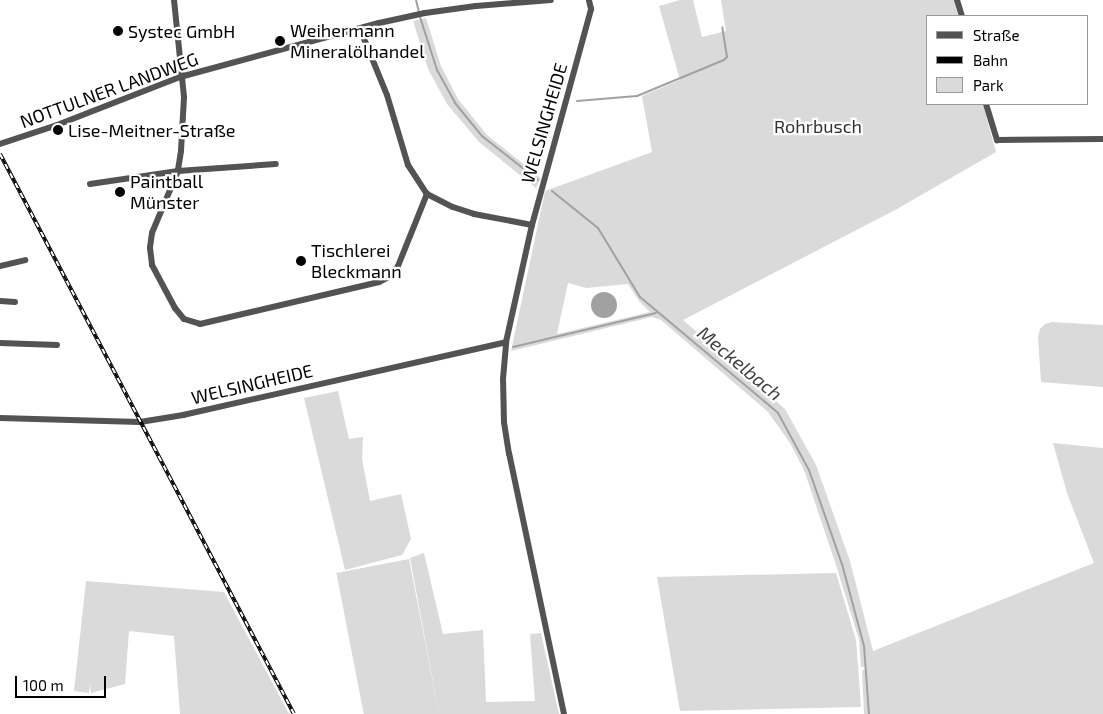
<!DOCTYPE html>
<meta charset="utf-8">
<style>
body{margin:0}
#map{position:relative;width:1103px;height:714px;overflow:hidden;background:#fff;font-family:"Exo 2",sans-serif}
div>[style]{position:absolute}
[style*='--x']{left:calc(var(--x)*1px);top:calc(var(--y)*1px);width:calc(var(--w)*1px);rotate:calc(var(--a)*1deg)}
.green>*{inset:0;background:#dadada;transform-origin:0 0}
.water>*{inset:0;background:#a1a1a1}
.round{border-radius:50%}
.stream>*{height:2px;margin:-1px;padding:0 1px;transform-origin:1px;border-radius:1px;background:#a1a1a1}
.minor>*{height:6px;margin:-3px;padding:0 3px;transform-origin:3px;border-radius:3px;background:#535353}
.rail>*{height:4px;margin-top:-2px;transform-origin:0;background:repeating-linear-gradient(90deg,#fff 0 5.5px,#000 0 11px);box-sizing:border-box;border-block:1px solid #000}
.dots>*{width:14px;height:14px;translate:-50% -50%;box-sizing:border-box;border:2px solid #fff;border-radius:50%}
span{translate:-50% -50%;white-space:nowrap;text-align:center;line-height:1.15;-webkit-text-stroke:4.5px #fff;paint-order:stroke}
.poi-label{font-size:18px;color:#000}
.left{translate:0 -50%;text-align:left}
.street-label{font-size:18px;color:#000}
.park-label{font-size:18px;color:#313131}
.water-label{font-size:19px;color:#424242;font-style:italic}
.legend{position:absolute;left:926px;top:15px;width:162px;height:90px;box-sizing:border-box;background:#fff;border:1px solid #999;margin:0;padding:6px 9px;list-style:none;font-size:15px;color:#000}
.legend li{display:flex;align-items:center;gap:10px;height:25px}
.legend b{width:25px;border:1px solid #999}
.scale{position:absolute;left:15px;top:676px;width:91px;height:22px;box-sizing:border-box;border:2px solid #000;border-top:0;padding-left:6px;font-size:15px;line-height:18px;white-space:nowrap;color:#000;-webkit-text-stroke:4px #fff;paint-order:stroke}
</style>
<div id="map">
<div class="green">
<i style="clip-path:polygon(evenodd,680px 0,693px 0,702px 37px,726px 31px,721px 0,954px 0,958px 16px,927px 16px,927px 104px,983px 104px,996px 152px,897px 209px,683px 320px,785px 409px,816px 465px,850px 561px,873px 651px,1094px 563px,1067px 493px,1053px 443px,1103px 448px,1103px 714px,864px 714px,862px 671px,867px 667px,861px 667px,859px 640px,836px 565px,804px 470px,790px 443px,768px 412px,661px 320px,652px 317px,511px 351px,545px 191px,652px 152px,642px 96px,680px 80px,659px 6px,680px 0,568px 283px,586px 288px,628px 284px,639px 301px,650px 312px,557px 334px,568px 283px)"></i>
<i style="clip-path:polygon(426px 18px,441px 66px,458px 99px,487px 135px,541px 178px,536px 188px,479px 142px,447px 104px,428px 69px,413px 21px)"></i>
<i style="clip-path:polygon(1052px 322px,1103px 325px,1103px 387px,1041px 382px,1038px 337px,1040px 329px,1045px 324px)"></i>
<i style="clip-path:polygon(338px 391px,349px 439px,363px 437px,362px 459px,370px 501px,401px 494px,411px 539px,402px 555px,345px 570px,304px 398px)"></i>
<i style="clip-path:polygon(424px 553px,443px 634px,483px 630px,486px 702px,535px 701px,530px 634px,541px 633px,559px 714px,439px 714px,410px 558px)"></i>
<i style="left:409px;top:559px;width:158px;height:74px;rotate:79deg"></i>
<i style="clip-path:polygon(836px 573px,856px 640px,861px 707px,680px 711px,657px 577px)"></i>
<i style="clip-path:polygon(86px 581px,224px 592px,289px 714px,180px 714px,174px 636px,129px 631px,125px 684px,91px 693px,90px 684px,89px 693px,74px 691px)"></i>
</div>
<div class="water">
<i class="round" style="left:591px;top:292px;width:26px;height:26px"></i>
</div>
<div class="stream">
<i style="--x:416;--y:0;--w:12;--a:76"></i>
<i style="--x:420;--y:17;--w:56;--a:72.2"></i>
<i style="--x:437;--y:70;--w:38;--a:61"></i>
<i style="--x:455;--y:103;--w:43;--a:50.7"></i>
<i style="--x:482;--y:136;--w:71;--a:38.2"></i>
<i style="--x:577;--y:101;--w:60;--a:-4.8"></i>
<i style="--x:637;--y:96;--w:94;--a:-22.5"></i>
<i style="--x:724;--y:60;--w:4;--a:-45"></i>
<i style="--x:727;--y:57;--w:30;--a:-99"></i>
<i style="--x:552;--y:191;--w:59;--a:38.8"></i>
<i style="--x:598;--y:228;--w:81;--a:58.7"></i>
<i style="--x:640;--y:297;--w:180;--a:40"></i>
<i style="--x:778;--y:413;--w:65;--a:61.5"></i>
<i style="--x:809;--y:470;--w:100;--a:70.7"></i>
<i style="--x:842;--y:564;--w:85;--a:75"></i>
<i style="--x:864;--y:646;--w:68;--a:85.8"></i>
<i style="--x:513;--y:347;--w:147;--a:-13.4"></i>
</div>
<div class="minor">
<i style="--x:174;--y:0;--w:98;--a:84.1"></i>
<i style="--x:184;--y:97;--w:54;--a:93.2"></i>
<i style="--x:181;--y:151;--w:20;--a:99"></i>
<i style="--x:178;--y:171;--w:67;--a:112.8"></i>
<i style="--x:152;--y:233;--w:15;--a:98"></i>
<i style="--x:150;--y:248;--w:17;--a:83"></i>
<i style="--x:152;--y:265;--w:49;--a:61.9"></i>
<i style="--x:175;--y:308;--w:14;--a:51"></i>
<i style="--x:184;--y:319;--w:17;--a:17"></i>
<i style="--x:200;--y:324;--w:184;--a:-13.2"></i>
<i style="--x:379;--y:282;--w:13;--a:-27"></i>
<i style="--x:391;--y:276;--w:12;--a:-55"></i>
<i style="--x:398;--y:266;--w:78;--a:-68.1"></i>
<i style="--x:957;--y:0;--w:17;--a:73"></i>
<i style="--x:360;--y:29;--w:71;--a:67.8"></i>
<i style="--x:387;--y:95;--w:73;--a:73.3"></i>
<i style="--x:408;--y:165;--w:35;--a:57"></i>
<i style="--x:427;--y:194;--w:29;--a:27"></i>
<i style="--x:453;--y:207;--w:22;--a:18"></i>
<i style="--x:474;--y:214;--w:59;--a:10.7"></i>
<i style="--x:986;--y:104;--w:38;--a:73"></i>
<i style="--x:997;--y:140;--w:106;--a:-0.5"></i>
<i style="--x:0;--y:144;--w:60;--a:-18.4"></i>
<i style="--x:57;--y:125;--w:132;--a:-21.3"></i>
<i style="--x:180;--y:77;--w:206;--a:-15.2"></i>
<i style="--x:379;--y:23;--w:47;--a:-12.3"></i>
<i style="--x:425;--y:13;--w:51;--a:-7.8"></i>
<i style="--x:476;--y:6;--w:75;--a:-4.6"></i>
<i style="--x:90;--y:184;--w:89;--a:-8.4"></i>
<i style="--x:178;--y:171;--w:98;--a:-4.1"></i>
<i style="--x:0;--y:266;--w:26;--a:-13"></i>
<i style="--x:0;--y:301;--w:15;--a:4"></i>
<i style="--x:0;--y:343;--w:57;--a:2"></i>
<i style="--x:0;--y:418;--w:140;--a:1.6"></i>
<i style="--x:140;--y:422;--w:44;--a:-9.2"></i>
<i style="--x:183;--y:415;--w:331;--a:-12.7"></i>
<i style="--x:564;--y:714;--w:266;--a:-101.9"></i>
<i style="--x:509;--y:454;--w:32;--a:-99"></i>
<i style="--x:504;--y:422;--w:43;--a:-91.3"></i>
<i style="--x:503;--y:379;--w:37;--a:-85"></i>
<i style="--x:506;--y:342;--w:120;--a:-77.5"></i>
<i style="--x:532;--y:225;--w:224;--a:-74.7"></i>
<i style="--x:591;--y:9;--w:9;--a:-103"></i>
</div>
<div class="rail">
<i style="--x:0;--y:154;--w:632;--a:62.3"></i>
</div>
<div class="dots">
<i style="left:118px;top:31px;background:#000"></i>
<i style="left:280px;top:41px;background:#000"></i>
<i style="left:58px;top:130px;background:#000"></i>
<i style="left:120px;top:192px;background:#000"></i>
<i style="left:301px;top:261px;background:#000"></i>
</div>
<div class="poi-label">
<span class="left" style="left:128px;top:31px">Systec GmbH</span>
<span class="left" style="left:290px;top:41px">Weihermann<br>Mineralölhandel</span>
<span class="left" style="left:68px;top:130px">Lise-Meitner-Straße</span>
<span class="left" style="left:130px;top:192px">Paintball<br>Münster</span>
<span class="left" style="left:311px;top:261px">Tischlerei<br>Bleckmann</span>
</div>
<div class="street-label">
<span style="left:109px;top:90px;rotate:-20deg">NOTTULNER LANDWEG</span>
<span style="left:544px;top:123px;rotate:-74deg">WELSINGHEIDE</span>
<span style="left:252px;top:384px;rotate:-13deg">WELSINGHEIDE</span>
</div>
<div class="park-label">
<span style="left:818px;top:126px">Rohrbusch</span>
</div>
<div class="water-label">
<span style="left:740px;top:363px;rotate:40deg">Meckelbach</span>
</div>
<ul class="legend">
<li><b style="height:6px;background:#535353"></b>Straße</li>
<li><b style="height:6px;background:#000"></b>Bahn</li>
<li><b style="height:14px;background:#dadada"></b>Park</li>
</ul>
<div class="scale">100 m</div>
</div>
